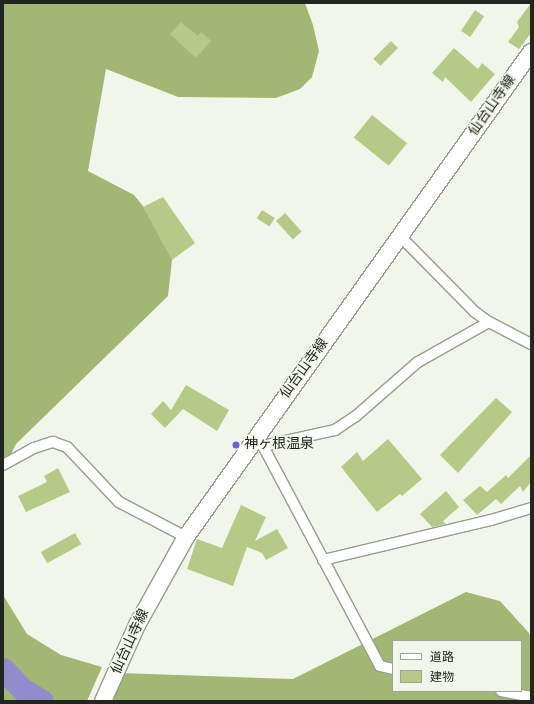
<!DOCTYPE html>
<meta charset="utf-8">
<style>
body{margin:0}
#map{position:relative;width:534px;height:704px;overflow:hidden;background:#f2f6ea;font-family:Overpass,"Noto Sans JP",sans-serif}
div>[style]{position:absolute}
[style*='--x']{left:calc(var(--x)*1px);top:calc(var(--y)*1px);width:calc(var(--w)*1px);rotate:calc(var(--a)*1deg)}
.forest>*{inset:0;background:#a2b774}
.river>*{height:23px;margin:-11.5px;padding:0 11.5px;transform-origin:11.5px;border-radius:11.5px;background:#938ccc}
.building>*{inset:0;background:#b5ca86;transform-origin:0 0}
.roads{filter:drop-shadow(1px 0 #989c91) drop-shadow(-1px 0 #989c91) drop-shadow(0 1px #989c91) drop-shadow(0 -1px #989c91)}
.minor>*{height:10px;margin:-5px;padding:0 5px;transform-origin:5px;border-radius:5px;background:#fff}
.primary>*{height:16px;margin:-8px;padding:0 8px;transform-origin:8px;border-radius:8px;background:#fff}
.dots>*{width:11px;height:11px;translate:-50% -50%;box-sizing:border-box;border:2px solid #f2f6ea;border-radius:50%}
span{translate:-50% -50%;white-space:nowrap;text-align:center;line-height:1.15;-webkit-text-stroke:3px #f2f6ea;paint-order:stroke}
.street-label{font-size:14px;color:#232520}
.poi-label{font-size:14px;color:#232520}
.left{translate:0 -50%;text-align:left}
.frame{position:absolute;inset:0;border:4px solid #232520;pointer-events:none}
.legend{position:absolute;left:392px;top:640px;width:130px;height:52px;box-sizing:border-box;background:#f2f6ea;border:1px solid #9fa299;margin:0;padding:5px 7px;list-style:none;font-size:12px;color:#232520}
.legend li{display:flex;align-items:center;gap:8px;height:20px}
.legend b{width:20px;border:1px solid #9fa299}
</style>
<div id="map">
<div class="forest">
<i style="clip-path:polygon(3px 3px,305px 3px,313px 25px,319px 51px,312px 77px,300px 89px,276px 98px,178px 97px,106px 69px,88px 171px,134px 195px,157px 223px,172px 260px,168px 296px,16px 444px,3px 470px)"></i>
<i style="clip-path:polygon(evenodd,466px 592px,500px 601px,529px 633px,531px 639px,531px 701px,112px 701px,121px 673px,293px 679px,466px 592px,393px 641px,521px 641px,521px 691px,393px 691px,393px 641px)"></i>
<i style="clip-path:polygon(3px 595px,27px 634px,61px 655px,102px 667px,87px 701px,3px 701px)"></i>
</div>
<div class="river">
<i style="--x:3;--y:669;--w:28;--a:46"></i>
<i style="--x:22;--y:689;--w:23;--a:31"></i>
</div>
<div class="building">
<i style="clip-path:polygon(531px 3px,531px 33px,519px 49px,508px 42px,519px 27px,517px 22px)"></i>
<i style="left:475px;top:10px;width:11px;height:25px;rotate:34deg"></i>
<i style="clip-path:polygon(181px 22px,198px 36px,201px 32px,211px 41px,196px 58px,170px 34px)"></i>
<i style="left:391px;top:41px;width:10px;height:25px;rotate:45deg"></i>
<i style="clip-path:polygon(454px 48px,478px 69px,482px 63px,495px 74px,471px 102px,445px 77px,443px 82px,432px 73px)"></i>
<i style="left:372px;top:115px;width:45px;height:29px;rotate:39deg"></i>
<i style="clip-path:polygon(163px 197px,195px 243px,172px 260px,143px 207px)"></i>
<i style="left:262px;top:210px;width:15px;height:10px;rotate:32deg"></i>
<i style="left:285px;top:213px;width:25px;height:12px;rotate:48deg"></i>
<i style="clip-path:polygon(186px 385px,229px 410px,217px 431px,183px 409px,165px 428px,151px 414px,163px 401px,171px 410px)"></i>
<i style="clip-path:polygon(496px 398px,512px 412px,458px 473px,440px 455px)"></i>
<i style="clip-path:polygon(388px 439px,422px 479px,402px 496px,400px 494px,377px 512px,341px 467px,357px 452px,363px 461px)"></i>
<i style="clip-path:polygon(531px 455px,531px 482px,523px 492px,520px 486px,501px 504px,496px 499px,477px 515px,463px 500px,480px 486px,487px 492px,506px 475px,508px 478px)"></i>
<i style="clip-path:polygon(58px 468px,70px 492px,26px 512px,18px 496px,47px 482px,44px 476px)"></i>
<i style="clip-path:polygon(446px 491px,459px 507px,443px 521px,446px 524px,432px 527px,420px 514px)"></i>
<i style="clip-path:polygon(241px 505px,266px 517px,255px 541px,277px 529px,288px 548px,266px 560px,262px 553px,247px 547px,233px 586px,187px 569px,197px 539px,222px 548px)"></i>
<i style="left:75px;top:533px;width:13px;height:39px;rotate:61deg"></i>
</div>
<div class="roads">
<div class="minor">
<i style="--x:400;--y:236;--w:107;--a:45.4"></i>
<i style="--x:475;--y:312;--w:17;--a:36"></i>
<i style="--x:489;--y:322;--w:47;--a:27.6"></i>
<i style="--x:254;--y:440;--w:11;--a:34"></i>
<i style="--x:263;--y:446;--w:249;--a:62"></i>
<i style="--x:380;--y:666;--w:13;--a:13"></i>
<i style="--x:263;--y:446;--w:74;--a:-12.5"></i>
<i style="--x:335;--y:430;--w:25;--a:-34"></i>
<i style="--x:356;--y:416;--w:82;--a:-41.1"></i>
<i style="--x:418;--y:362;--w:81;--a:-29.4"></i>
<i style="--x:3;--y:465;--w:35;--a:-29"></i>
<i style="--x:34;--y:448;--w:20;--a:-18"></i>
<i style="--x:53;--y:442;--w:15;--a:20"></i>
<i style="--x:67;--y:447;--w:76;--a:46.6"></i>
<i style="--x:119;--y:502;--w:76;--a:27.6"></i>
<i style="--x:323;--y:560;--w:173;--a:-13.4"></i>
<i style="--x:491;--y:520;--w:42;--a:-16.7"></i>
<i style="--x:501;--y:691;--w:31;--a:11"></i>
</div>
<div class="primary">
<i style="--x:103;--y:701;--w:83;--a:-65.9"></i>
<i style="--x:137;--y:625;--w:101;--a:-60.9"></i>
<i style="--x:186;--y:537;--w:595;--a:-54.57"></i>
</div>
</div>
<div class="dots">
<i style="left:236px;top:445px;background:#765cd7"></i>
</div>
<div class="street-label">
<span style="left:493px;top:106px;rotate:-55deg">仙台山寺線</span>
<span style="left:305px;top:369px;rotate:-54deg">仙台山寺線</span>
<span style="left:131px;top:642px;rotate:-65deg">仙台山寺線</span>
</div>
<div class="poi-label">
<span class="left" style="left:244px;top:445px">神ヶ根温泉</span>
</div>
<div class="frame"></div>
<ul class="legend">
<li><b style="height:5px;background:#fff"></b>道路</li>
<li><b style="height:11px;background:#b5ca86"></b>建物</li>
</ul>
</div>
